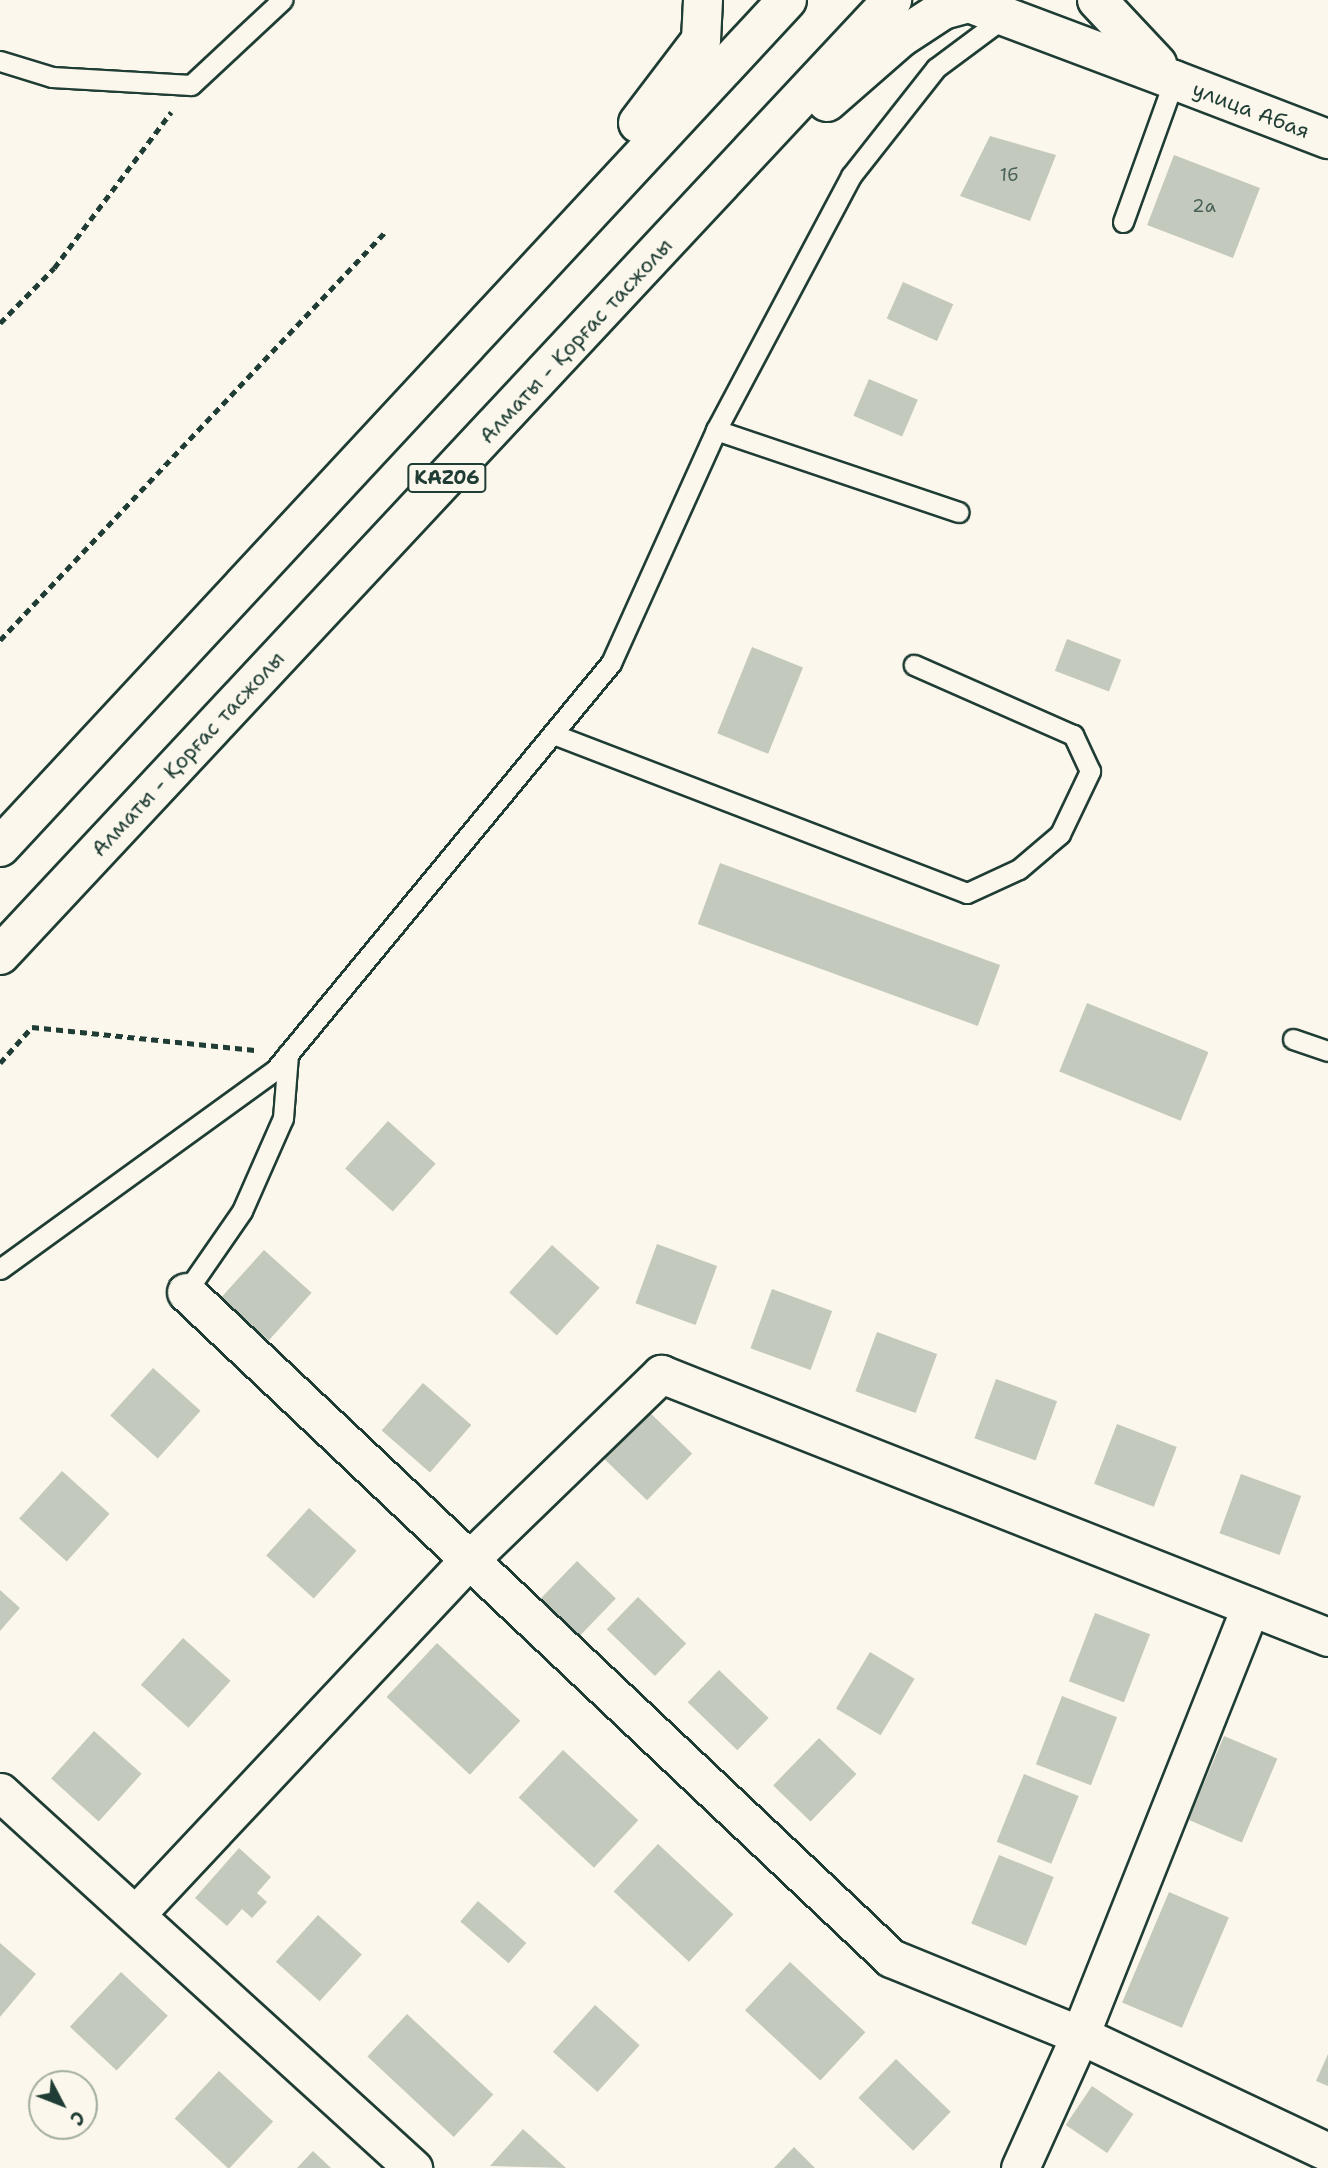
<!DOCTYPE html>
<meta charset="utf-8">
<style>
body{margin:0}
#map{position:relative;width:1328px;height:2168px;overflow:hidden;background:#fbf7ec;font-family:"Shantell Sans",sans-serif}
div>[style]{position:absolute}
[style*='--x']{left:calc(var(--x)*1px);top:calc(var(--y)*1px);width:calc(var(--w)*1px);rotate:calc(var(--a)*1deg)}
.building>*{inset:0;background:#c4c9be;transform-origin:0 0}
.path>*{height:4.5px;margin-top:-2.25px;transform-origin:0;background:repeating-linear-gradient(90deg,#1f3d34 0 7px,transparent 0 12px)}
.roads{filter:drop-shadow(2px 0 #1f3d34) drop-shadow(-2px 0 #1f3d34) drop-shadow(0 2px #1f3d34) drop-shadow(0 -2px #1f3d34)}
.lane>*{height:19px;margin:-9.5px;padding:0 9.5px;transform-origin:9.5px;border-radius:9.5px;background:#fbf7ec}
.street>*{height:37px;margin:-18.5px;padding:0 18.5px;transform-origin:18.5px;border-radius:18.5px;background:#fbf7ec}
.secondary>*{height:38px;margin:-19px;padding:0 19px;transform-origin:19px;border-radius:19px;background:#fbf7ec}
.highway>*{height:38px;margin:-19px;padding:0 19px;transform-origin:19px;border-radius:19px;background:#fbf7ec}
span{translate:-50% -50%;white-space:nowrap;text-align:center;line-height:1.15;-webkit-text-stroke:5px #fbf7ec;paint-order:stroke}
.number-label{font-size:18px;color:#486056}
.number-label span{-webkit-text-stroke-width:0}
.shield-label span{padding:2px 5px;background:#fbf7ec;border:2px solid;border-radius:5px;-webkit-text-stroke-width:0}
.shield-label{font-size:19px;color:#1f3d34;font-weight:700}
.street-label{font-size:21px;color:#1f3d34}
.north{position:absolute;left:28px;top:2070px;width:70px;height:70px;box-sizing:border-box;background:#fbf7ec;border:2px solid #a3ada2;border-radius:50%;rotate:132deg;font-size:19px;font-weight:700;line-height:28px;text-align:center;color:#1f3d34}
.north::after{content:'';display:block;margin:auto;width:24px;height:32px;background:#1f3d34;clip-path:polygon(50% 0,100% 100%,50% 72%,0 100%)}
</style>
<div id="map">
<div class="building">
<i style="clip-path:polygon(990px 136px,1056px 155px,1030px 221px,960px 196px)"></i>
<i style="left:1174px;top:155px;width:92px;height:75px;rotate:21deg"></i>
<i style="left:903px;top:282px;width:55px;height:40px;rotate:24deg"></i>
<i style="left:869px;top:379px;width:53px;height:40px;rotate:23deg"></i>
<i style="left:1067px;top:639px;width:58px;height:34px;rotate:21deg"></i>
<i style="left:752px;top:647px;width:55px;height:93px;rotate:22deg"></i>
<i style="left:720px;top:863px;width:298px;height:65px;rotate:20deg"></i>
<i style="left:1087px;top:1003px;width:131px;height:74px;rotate:22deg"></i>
<i style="left:388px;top:1121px;width:64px;height:64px;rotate:42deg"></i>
<i style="left:657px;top:1244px;width:64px;height:63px;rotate:20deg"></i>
<i style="left:552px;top:1245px;width:64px;height:64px;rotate:42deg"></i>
<i style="left:264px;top:1250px;width:64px;height:64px;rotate:42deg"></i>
<i style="left:772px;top:1289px;width:64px;height:63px;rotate:20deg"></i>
<i style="left:877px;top:1332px;width:64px;height:63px;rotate:20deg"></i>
<i style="left:153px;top:1368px;width:64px;height:64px;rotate:42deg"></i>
<i style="left:996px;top:1379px;width:65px;height:63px;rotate:20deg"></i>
<i style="left:423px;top:1383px;width:64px;height:63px;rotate:41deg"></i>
<i style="left:644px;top:1407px;width:67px;height:65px;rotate:44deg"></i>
<i style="left:1117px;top:1424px;width:64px;height:64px;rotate:21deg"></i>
<i style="left:62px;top:1471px;width:64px;height:64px;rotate:42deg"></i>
<i style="left:1241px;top:1474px;width:64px;height:63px;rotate:20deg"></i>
<i style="left:309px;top:1508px;width:64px;height:64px;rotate:42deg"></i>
<i style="left:577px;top:1561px;width:54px;height:64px;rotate:44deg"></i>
<i style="clip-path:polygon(0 1590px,20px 1608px,0 1631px)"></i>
<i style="left:638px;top:1597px;width:67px;height:45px;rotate:44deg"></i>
<i style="left:1095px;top:1613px;width:59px;height:73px;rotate:21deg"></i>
<i style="left:183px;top:1638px;width:64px;height:63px;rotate:42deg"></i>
<i style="left:437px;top:1643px;width:114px;height:74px;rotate:43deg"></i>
<i style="left:870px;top:1652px;width:52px;height:66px;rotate:31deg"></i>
<i style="left:719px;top:1670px;width:69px;height:45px;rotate:44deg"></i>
<i style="left:1062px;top:1696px;width:59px;height:73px;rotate:21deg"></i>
<i style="left:94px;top:1731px;width:64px;height:64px;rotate:42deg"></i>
<i style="left:1224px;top:1736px;width:58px;height:91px;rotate:23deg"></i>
<i style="left:819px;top:1738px;width:52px;height:66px;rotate:44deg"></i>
<i style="left:563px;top:1750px;width:103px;height:65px;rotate:43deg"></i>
<i style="left:1024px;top:1774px;width:59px;height:73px;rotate:22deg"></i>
<i style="left:658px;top:1844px;width:103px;height:65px;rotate:43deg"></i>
<i style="clip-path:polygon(239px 1848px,271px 1877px,257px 1893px,267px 1902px,252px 1918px,242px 1909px,227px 1926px,195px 1898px)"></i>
<i style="left:999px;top:1855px;width:59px;height:74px;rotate:22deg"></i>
<i style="left:1169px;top:1892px;width:65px;height:120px;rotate:23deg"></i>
<i style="left:478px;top:1901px;width:64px;height:27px;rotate:41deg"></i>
<i style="left:318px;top:1915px;width:59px;height:63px;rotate:42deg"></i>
<i style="clip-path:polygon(0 1943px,36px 1974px,0 2017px)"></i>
<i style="left:790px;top:1962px;width:103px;height:66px;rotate:43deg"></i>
<i style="left:121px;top:1972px;width:64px;height:75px;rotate:43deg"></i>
<i style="left:595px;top:2005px;width:60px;height:63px;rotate:42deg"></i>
<i style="left:407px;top:2014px;width:118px;height:58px;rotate:43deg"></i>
<i style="clip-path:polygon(1328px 2054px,1328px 2086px,1316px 2081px)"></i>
<i style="left:896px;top:2059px;width:76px;height:54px;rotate:44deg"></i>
<i style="left:219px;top:2071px;width:74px;height:65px;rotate:43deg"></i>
<i style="left:1092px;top:2086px;width:50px;height:47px;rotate:34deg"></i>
<i style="clip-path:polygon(523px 2129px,566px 2168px,490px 2166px)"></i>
<i style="clip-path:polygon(794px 2147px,815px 2168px,774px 2168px)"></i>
<i style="clip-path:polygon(313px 2151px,331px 2168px,297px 2168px)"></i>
</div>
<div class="path">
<i style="--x:0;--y:323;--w:77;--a:-45.5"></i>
<i style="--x:54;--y:268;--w:195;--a:-53.1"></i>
<i style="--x:0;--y:640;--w:562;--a:-46.66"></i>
<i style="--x:0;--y:1063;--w:48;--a:-48.4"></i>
<i style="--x:32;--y:1027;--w:224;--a:5.9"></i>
</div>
<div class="roads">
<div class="lane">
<i style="--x:0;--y:61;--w:54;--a:17.1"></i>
<i style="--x:52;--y:77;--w:139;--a:3.3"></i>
<i style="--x:191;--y:85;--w:125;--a:-43"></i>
<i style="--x:1123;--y:222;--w:151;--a:-70.2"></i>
<i style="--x:716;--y:430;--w:256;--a:18.7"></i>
<i style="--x:553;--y:734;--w:443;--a:21"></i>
<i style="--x:967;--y:893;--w:57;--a:-24.8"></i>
<i style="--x:1019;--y:869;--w:54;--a:-40.5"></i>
<i style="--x:1060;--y:834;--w:70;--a:-64.5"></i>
<i style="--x:1090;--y:771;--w:40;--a:-115"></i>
<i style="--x:1073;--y:735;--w:174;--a:-156.2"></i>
<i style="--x:1293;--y:1039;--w:37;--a:19"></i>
<i style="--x:0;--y:1269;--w:339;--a:-35.9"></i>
<i style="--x:275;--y:1070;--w:528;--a:-50.46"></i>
<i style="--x:611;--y:663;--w:256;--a:-65.7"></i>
<i style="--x:716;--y:430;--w:288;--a:-62"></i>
<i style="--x:851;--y:176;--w:137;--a:-51.8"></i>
<i style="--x:936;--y:68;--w:89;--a:-36.7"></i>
<i style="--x:186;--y:1292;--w:98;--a:-55.3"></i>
<i style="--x:242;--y:1211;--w:102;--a:-66.2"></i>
<i style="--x:283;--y:1118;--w:64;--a:-85.5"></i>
</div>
<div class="street">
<i style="--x:186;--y:1292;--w:970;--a:43.37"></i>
<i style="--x:891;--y:1958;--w:204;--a:22.2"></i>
<i style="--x:1080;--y:2035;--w:274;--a:25.3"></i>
<i style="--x:0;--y:1792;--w:559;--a:42.32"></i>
<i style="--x:136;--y:1914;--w:482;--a:-46.8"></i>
<i style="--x:466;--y:1563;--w:272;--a:-44.1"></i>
<i style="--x:661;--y:1374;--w:717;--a:21.52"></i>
<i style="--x:1020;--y:2168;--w:146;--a:-65.7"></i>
<i style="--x:1080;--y:2035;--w:461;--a:-68.3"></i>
</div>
<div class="secondary">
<i style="--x:1174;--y:80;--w:165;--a:21"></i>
</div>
<div class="highway">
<i style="--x:1097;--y:0;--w:88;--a:46.8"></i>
<i style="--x:827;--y:102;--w:97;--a:-41.2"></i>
<i style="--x:900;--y:38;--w:51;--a:-33.1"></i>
<i style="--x:943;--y:10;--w:27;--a:-15"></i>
<i style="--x:969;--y:3;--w:219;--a:20.6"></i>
<i style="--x:638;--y:123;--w:104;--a:-52.8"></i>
<i style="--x:701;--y:40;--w:40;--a:-87.1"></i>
<i style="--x:0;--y:847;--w:1156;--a:-47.1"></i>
<i style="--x:0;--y:955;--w:1307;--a:-46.95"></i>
</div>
</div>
<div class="number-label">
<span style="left:1009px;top:175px">1б</span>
<span style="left:1204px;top:206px">2а</span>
</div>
<div class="shield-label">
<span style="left:447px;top:478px">KAZ06</span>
</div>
<div class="street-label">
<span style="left:1251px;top:110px;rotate:21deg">улица Абая</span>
<span style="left:576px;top:341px;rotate:-47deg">Алматы - Қорғас тасжолы</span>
<span style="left:188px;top:754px;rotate:-47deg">Алматы - Қорғас тасжолы</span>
</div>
<div class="north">С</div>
</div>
